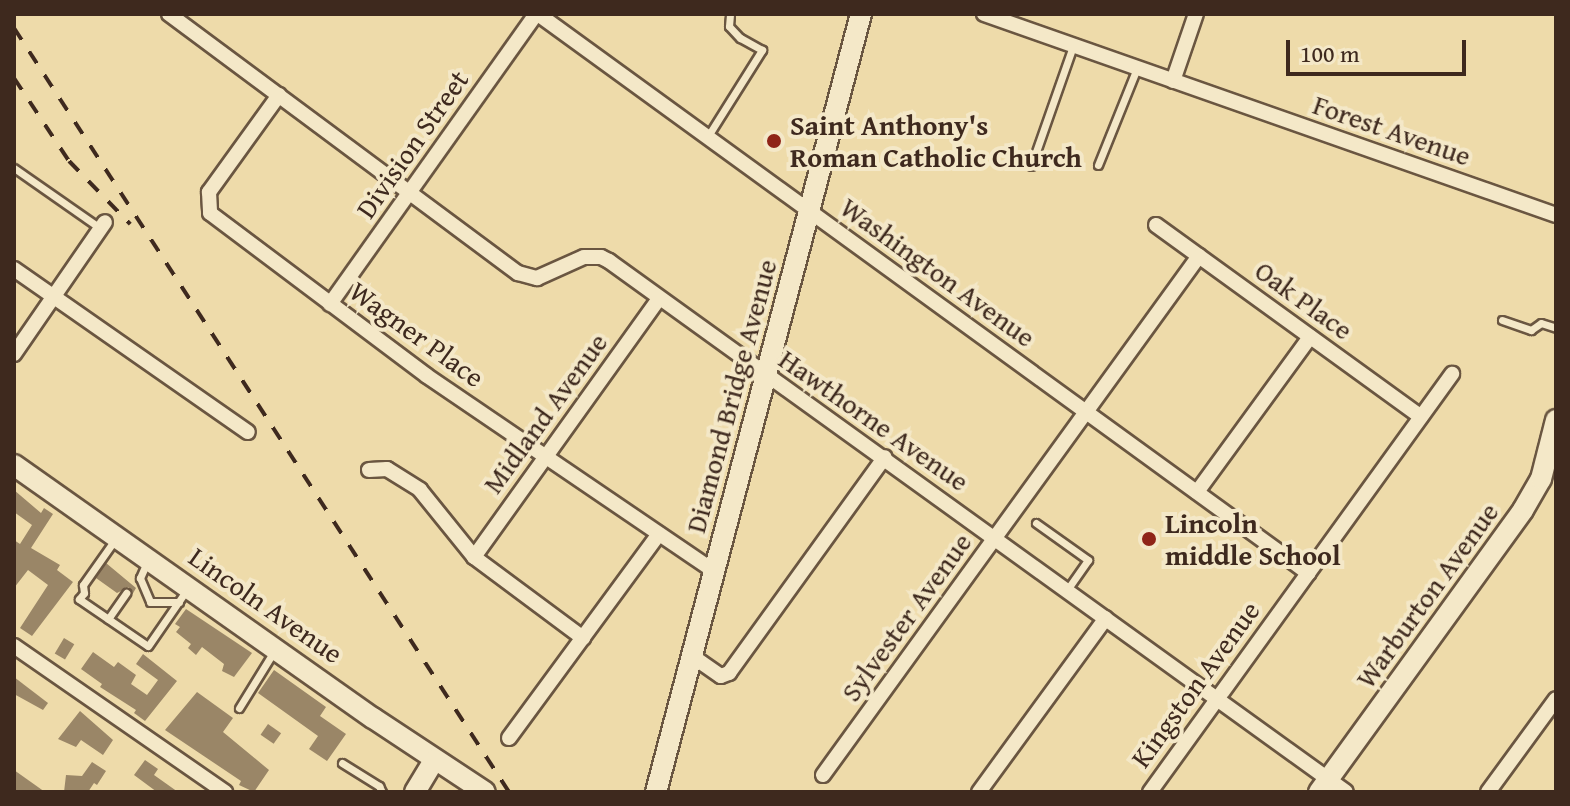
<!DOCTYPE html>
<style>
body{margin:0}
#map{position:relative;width:1570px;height:806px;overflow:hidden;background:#eedbaa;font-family:"Gentium Book Plus",serif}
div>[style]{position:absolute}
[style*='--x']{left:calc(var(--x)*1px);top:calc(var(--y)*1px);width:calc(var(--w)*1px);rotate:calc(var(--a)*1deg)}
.building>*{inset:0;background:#9a8667;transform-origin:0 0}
.roads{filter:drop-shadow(2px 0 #6a5641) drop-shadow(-2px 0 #6a5641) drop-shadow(0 2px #6a5641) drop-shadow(0 -2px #6a5641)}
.lane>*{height:7px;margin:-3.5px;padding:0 3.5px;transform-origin:3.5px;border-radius:3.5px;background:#f4e8c8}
.street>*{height:14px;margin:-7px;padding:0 7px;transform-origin:7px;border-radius:7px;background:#f4e8c8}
.secondary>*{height:20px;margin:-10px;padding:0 10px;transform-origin:10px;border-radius:10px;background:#f4e8c8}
.rail>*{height:4px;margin-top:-2px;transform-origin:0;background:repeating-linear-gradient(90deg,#3e291e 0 14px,transparent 0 28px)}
.dots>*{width:22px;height:22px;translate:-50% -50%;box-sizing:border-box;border:4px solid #f4e8c8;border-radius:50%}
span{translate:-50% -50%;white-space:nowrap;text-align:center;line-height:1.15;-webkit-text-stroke:8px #f4e8c8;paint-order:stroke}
.poi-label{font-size:28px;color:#3e291e;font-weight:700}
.left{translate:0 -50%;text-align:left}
.street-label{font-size:28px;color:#3e291e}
.frame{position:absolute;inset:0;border:16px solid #3e291e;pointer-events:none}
.scale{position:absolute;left:1286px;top:40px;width:180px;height:36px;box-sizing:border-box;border:4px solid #3e291e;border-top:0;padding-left:10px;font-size:24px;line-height:28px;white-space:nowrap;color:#3e291e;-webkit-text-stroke:6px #f4e8c8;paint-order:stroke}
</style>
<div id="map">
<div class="building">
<i style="clip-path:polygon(14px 490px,41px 513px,44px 508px,53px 514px,31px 548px,60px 565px,57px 570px,73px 582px,32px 636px,20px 628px,48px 585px,28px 570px,14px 588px,14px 540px,20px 544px,32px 525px,14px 512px)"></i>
<i style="clip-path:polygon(106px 563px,136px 588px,132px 595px,129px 587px,117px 593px,96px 578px)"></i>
<i style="clip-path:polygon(186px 609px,252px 653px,234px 677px,222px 671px,224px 664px,202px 647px,196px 655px,188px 648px,191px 644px,176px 632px,180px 627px,175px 624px)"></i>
<i style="left:64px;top:638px;width:12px;height:18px;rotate:31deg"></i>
<i style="clip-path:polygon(93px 652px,114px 667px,118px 662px,136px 675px,131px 684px,147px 695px,158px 680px,136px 664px,143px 654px,177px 681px,145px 721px,134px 713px,136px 710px,100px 687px,102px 684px,81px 669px)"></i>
<i style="clip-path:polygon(274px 670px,326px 707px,320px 716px,346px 734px,327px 761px,309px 749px,318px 736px,258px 693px)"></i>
<i style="clip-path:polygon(14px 677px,48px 703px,43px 710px,14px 694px)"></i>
<i style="clip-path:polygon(197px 692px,233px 718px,223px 732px,269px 770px,254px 792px,239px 785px,241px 781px,165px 730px)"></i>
<i style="clip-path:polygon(80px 711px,113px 740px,103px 755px,81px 740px,76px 747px,58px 739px)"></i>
<i style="left:268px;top:724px;width:16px;height:13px;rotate:35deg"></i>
<i style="clip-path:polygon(145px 760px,158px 769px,154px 775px,178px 792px,157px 792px,134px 775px)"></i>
<i style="clip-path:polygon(92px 762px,106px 771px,97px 785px,94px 783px,88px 792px,64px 792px,66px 775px,82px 776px)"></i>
<i style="clip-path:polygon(14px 770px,45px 792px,14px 792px)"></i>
</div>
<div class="roads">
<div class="lane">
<i style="--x:708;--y:136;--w:102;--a:-57.9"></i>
<i style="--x:762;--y:50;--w:25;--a:-151"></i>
<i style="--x:740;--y:38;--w:16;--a:-133"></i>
<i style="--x:729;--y:26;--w:12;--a:-85"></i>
<i style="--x:1098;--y:165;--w:105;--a:-68.1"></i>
<i style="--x:1031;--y:166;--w:127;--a:-70.7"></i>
<i style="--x:14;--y:168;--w:105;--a:34.9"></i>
<i style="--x:1502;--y:320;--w:31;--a:19"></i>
<i style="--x:1531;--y:330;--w:12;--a:-35"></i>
<i style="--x:1541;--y:323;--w:16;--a:18"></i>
<i style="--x:1036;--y:523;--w:64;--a:35.4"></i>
<i style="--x:1088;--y:560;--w:37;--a:125"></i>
<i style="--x:114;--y:541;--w:54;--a:125.2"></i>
<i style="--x:83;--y:585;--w:8;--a:83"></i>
<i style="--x:84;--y:593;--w:8;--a:130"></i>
<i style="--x:79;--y:599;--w:83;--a:34.3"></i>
<i style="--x:148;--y:646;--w:70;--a:-55.4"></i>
<i style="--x:148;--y:560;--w:20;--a:114"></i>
<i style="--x:140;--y:578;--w:26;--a:67"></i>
<i style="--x:150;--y:602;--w:29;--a:0"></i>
<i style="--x:108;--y:619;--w:32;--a:-55"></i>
<i style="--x:239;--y:708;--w:65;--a:-58.3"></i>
<i style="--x:342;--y:763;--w:44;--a:31.9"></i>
<i style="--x:379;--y:786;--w:7;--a:63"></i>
</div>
<div class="street">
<i style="--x:169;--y:14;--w:435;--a:36.6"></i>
<i style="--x:518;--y:273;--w:20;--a:15"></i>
<i style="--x:537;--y:278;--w:51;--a:-24.1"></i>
<i style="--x:584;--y:257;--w:17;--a:0"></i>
<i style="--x:601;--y:257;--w:9;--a:27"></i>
<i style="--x:609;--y:261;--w:908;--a:35.77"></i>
<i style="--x:538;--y:14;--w:952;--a:35.98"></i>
<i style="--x:984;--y:14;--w:606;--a:19.36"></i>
<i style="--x:1173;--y:81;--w:71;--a:-71.1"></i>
<i style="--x:279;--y:95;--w:120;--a:125.8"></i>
<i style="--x:209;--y:192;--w:21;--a:87"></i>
<i style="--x:210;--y:213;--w:271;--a:36.9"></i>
<i style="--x:427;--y:376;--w:347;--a:34.2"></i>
<i style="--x:1156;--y:225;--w:327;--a:35.9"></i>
<i style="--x:14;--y:269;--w:285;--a:34.9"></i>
<i style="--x:330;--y:304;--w:356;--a:-54.6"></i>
<i style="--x:14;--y:354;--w:160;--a:-55.4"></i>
<i style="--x:369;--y:470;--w:18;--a:-3"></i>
<i style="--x:387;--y:469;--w:39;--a:32"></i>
<i style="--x:420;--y:490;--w:86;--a:51.1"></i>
<i style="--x:474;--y:557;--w:136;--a:36.6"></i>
<i style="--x:1197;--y:492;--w:192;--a:-53.9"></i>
<i style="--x:474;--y:557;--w:317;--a:-54.4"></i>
<i style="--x:14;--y:646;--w:257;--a:34.7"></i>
<i style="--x:692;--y:656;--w:35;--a:35"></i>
<i style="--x:721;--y:676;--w:9;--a:-21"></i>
<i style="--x:729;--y:673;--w:266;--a:-54.2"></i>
<i style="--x:509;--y:738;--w:253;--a:-53.7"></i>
<i style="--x:823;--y:775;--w:641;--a:-54.08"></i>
<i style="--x:979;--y:792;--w:215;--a:-53.9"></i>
<i style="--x:1150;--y:792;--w:516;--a:-54.15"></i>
<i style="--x:1488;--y:792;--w:115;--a:-53.8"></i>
</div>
<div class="secondary">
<i style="--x:14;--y:465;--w:439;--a:35.2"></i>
<i style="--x:373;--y:718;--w:134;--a:33.5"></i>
<i style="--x:415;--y:792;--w:37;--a:-59"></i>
<i style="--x:656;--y:792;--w:805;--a:-75.24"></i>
<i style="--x:1319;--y:792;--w:348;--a:-54.1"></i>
<i style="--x:1523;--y:510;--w:36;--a:-60"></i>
<i style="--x:1541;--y:479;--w:61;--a:-75.7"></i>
</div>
</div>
<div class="rail">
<i style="--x:14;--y:28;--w:910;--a:57.06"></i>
<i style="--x:14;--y:78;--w:100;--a:56.5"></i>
<i style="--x:69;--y:161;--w:88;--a:45.9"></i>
</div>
<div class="dots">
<i style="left:774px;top:141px;background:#8f2418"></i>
<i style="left:1149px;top:539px;background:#8f2418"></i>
</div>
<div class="poi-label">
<span class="left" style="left:790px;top:141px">Saint Anthony's<br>Roman Catholic Church</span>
<span class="left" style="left:1165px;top:539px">Lincoln<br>middle School</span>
</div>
<div class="street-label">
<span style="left:1392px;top:130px;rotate:19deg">Forest Avenue</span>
<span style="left:412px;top:144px;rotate:-55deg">Division Street</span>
<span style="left:938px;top:272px;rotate:36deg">Washington Avenue</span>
<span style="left:1304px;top:300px;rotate:36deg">Oak Place</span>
<span style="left:417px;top:334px;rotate:36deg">Wagner Place</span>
<span style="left:731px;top:396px;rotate:-75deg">Diamond Bridge Avenue</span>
<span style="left:545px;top:413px;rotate:-54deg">Midland Avenue</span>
<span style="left:874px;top:420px;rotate:35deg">Hawthorne Avenue</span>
<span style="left:1427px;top:595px;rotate:-54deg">Warburton Avenue</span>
<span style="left:266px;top:605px;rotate:35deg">Lincoln Avenue</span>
<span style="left:906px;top:617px;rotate:-54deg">Sylvester Avenue</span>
<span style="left:1195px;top:684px;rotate:-54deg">Kingston Avenue</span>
</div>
<div class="frame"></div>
<div class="scale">100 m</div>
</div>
